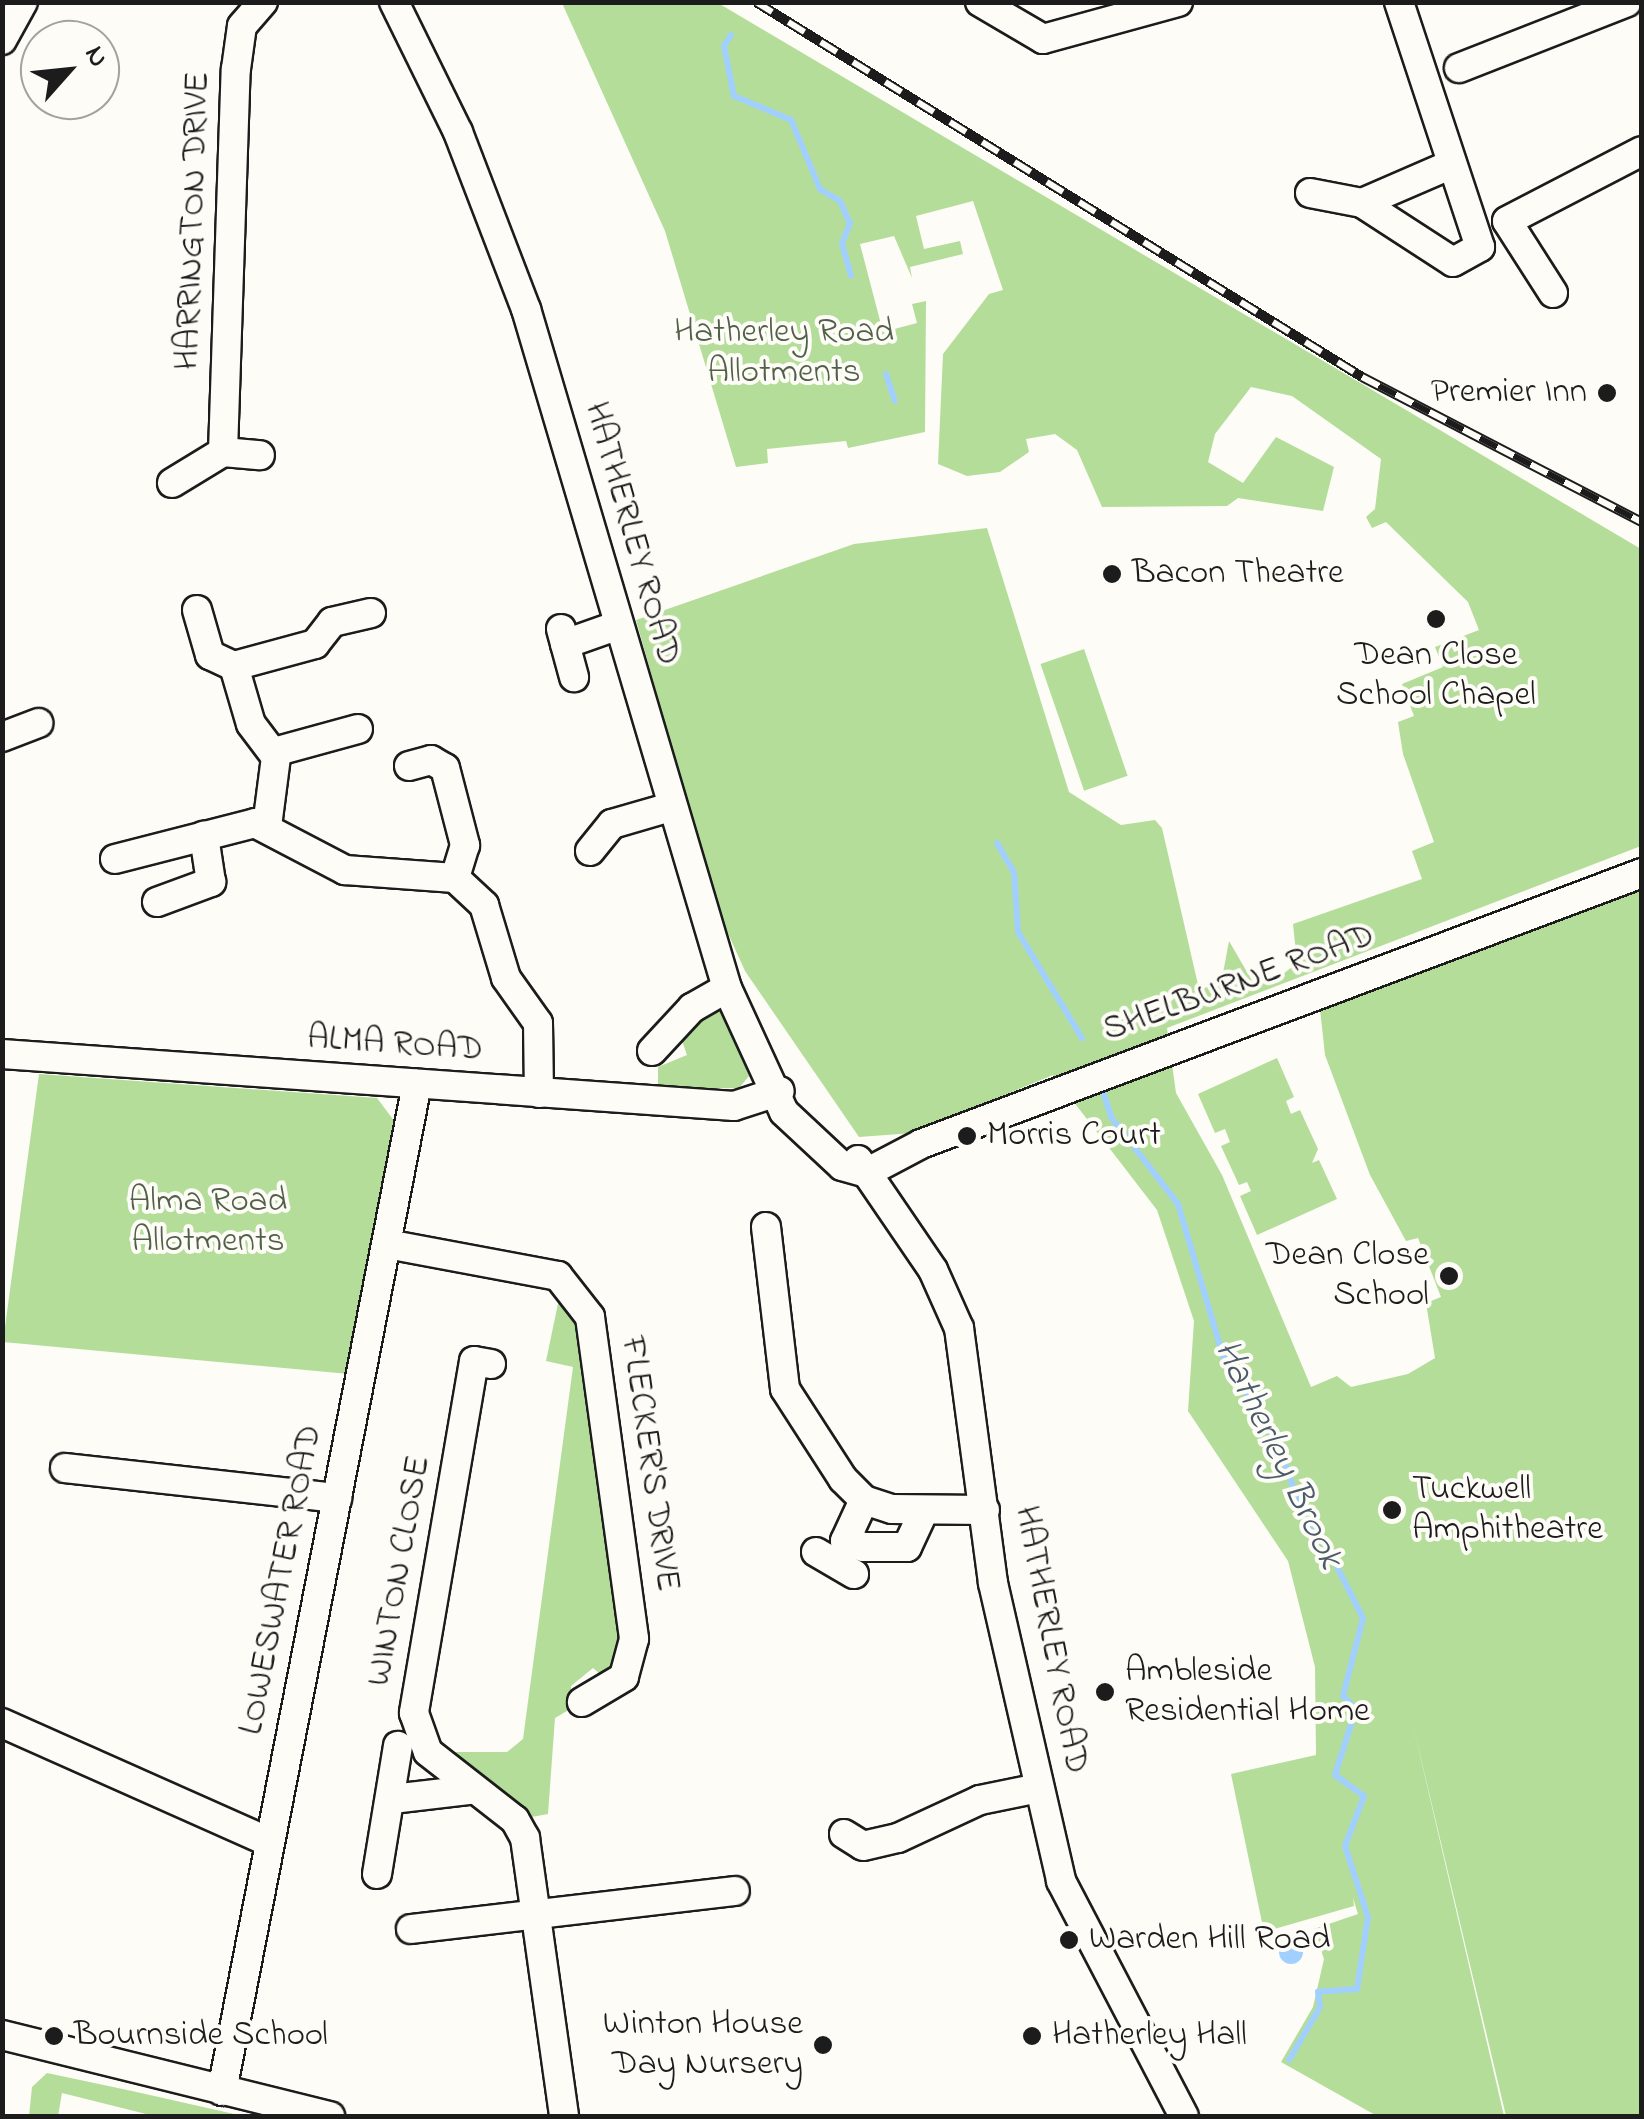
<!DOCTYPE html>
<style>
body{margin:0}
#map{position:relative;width:1644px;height:2119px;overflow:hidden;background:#fdfcf7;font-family:"Indie Flower",sans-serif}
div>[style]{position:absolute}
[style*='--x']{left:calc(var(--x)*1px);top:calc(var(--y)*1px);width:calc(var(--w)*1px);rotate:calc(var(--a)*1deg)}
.green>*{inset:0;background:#b4dd9a;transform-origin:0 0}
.water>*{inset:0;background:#a2d0fe}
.round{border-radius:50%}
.stream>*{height:6px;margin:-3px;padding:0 3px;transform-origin:3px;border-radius:3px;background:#a2d0fe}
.roads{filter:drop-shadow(2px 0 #1c1c1c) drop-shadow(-2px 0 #1c1c1c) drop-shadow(0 2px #1c1c1c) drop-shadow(0 -2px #1c1c1c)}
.minor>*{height:28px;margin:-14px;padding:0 14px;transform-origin:14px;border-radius:14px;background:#fdfcf7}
.rail>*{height:10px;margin-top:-5px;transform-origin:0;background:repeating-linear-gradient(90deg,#fdfcf7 0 19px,#1c1c1c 0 38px);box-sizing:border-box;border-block:2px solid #1c1c1c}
.dots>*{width:28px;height:28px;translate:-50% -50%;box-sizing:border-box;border:5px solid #fdfcf7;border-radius:50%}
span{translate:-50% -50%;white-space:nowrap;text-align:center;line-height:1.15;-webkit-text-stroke:8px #fdfcf7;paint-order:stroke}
.street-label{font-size:35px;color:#1c1c1c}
.park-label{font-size:35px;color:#516048}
.poi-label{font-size:35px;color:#1c1c1c}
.right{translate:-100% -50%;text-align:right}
.left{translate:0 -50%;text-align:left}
.water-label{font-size:38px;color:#4b5b6b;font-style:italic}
.frame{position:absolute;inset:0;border:5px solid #1c1c1c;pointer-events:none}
.north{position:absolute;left:20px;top:20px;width:100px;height:100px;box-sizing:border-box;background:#fdfcf7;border:2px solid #a3a29f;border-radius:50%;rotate:63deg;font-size:28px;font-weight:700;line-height:40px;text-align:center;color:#1c1c1c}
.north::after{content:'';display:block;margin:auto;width:35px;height:45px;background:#1c1c1c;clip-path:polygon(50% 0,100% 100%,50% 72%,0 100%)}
</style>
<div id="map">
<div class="green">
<i style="clip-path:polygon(562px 3px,718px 3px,1641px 549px,1641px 846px,1167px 1028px,1176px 1093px,1222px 1175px,1311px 1387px,1337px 1376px,1351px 1387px,1408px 1374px,1435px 1358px,1426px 1303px,1441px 1297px,1418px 1238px,1406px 1241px,1370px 1175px,1325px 1055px,1320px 1009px,1641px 889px,1641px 2116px,1506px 2116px,1412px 1721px,1504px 2116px,1377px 2116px,1281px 2062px,1313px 2007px,1324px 1959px,1314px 1929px,1358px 1914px,1353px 1898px,1354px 1906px,1264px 1932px,1231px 1774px,1316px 1755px,1315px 1667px,1288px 1561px,1188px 1411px,1194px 1321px,1157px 1210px,1053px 1075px,913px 1133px,859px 1137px,745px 971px,717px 909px,636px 620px,854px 544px,987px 528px,1069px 792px,1121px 825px,1155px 820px,1162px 828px,1199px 989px,1221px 984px,1229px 941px,1254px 984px,1273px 982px,1297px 963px,1293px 924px,1422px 879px,1412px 851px,1434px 842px,1403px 754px,1398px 722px,1414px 716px,1402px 684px,1443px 667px,1435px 647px,1479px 630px,1468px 602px,1386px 522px,1372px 528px,1366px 517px,1375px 509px,1381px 459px,1292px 396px,1251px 387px,1215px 434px,1208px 462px,1243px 483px,1276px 437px,1334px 467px,1323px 511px,1238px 498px,1227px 506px,1102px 507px,1077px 450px,1055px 434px,1026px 439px,1029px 452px,1000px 472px,967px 476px,938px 464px,943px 354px,989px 294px,1003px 290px,973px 201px,916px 216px,924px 249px,960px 241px,963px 254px,910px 267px,912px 278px,894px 236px,860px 244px,883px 332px,917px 323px,912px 304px,926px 301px,925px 432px,848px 448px,846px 441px,767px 449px,768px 463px,736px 467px,665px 231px)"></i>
<i style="left:1084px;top:649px;width:134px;height:46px;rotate:71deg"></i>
<i style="clip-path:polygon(720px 1004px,749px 1076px,739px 1088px,658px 1089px,658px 1067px,687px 1055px,681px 1038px,689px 1023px)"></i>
<i style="clip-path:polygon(1277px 1058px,1294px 1097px,1286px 1101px,1291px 1114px,1300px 1110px,1318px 1149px,1312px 1163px,1319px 1160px,1337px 1199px,1257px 1235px,1240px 1196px,1251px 1191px,1247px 1182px,1239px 1185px,1221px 1146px,1230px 1142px,1225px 1129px,1215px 1133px,1198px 1094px)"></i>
<i style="clip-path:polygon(39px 1074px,377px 1098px,398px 1126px,349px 1374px,3px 1342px)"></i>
<i style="clip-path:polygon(560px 1294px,576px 1312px,627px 1617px,618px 1665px,606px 1679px,593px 1668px,571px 1686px,572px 1708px,555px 1718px,548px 1814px,515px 1820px,428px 1752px,507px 1752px,523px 1739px,573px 1367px,546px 1361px)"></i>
<i style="clip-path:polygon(47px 2073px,132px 2091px,243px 2116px,154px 2116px,62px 2093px,58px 2116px,29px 2116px,32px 2087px)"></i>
</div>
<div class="water">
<i class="round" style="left:1279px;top:1940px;width:24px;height:24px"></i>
</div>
<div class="stream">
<i style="--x:731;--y:35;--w:13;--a:122"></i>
<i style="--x:724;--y:46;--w:51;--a:78.7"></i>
<i style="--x:734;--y:96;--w:62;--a:22.8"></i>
<i style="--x:791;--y:120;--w:75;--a:67.2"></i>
<i style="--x:820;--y:189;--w:23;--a:31"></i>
<i style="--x:840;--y:201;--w:24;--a:66"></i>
<i style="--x:850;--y:223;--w:22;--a:111"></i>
<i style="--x:842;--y:244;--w:33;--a:74"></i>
<i style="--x:886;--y:374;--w:28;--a:72"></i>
<i style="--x:997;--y:843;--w:34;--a:60"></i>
<i style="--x:1014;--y:873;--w:59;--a:86.1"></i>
<i style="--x:1018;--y:932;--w:124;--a:58.9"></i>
<i style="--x:1104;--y:1094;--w:24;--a:73"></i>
<i style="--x:1111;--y:1117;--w:110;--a:52.4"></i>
<i style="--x:1178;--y:1204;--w:159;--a:73.5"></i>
<i style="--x:1223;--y:1356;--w:106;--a:58.1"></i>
<i style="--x:1279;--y:1446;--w:83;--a:71.1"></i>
<i style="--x:1306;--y:1525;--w:28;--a:45"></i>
<i style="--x:1326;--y:1545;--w:82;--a:63.1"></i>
<i style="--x:1363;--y:1618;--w:81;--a:104.4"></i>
<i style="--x:1343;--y:1696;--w:18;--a:45"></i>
<i style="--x:1356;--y:1709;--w:69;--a:107.7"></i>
<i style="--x:1335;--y:1775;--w:36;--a:36"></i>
<i style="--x:1364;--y:1796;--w:53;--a:110.8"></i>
<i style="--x:1345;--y:1846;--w:75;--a:72.1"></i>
<i style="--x:1368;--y:1917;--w:73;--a:98.7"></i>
<i style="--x:1357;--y:1989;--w:39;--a:176"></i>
<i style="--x:1318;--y:1992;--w:15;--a:82"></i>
<i style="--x:1320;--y:2007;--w:61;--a:120.3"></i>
</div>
<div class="roads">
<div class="minor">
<i style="--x:394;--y:2;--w:145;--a:63.8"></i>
<i style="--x:458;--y:132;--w:190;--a:69"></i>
<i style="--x:526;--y:309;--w:708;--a:73.51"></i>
<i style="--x:727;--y:988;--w:136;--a:65.3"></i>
<i style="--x:784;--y:1112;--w:79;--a:43"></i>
<i style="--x:842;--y:1166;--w:25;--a:16"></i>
<i style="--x:980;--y:2;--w:73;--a:30.4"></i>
<i style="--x:1043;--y:39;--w:140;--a:-15.3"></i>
<i style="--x:2;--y:40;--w:43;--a:-61.1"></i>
<i style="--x:1459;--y:68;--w:180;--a:-21.4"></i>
<i style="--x:1310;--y:193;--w:53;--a:10.9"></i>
<i style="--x:1362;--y:203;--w:108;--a:33"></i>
<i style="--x:1453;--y:262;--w:31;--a:-29"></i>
<i style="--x:1480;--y:247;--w:258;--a:-108.3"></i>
<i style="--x:1362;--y:203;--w:96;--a:-23.4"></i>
<i style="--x:1553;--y:293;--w:85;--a:-122.6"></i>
<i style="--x:1507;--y:221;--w:152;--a:-27.4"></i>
<i style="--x:223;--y:452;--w:383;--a:-88.1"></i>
<i style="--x:236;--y:69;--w:43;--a:-82.1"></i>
<i style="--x:242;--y:26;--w:32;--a:-49"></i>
<i style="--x:172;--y:483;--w:60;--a:-31.3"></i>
<i style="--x:223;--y:452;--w:37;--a:5"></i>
<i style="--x:197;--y:610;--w:47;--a:73.9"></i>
<i style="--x:210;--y:655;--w:26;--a:25"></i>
<i style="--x:234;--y:666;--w:60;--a:73.7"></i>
<i style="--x:251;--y:724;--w:41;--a:52.9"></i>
<i style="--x:276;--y:757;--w:70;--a:97.4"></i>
<i style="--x:561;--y:629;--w:50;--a:74.8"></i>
<i style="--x:565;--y:644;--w:57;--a:-19.4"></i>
<i style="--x:234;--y:666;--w:84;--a:-15.2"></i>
<i style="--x:315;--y:644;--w:28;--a:-52"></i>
<i style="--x:332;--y:622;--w:40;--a:-13"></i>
<i style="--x:2;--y:737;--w:39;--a:-21"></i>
<i style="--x:274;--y:752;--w:87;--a:-15.3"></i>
<i style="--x:409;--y:766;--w:23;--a:-15"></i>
<i style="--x:431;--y:760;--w:16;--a:30"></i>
<i style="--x:445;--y:768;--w:80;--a:75.4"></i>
<i style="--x:465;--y:845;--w:34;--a:107"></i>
<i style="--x:590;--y:851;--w:35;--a:-51"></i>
<i style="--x:612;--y:824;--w:57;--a:-16.2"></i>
<i style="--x:115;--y:859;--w:145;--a:-14.4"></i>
<i style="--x:255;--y:823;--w:102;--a:27.6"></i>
<i style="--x:345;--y:870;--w:110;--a:4.2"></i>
<i style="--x:455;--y:878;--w:40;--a:43"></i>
<i style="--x:484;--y:905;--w:76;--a:73.2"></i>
<i style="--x:506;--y:978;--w:55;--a:54.6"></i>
<i style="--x:538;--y:1023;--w:70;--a:89.2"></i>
<i style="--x:157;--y:902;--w:58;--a:-20.3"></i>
<i style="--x:211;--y:882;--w:47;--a:-98.7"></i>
<i style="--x:652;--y:1051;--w:59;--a:-47.1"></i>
<i style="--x:692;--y:1008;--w:40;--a:-29.7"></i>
<i style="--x:2;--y:1054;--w:734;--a:4.06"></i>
<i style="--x:734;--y:1106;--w:48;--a:-18.1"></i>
<i style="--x:858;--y:1160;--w:133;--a:55.7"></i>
<i style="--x:933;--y:1270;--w:64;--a:65.9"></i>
<i style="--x:959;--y:1328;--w:257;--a:82.4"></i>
<i style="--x:993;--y:1583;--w:306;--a:77.1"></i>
<i style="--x:1061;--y:1881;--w:265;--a:62.4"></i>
<i style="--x:866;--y:1173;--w:62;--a:-27.8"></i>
<i style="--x:921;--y:1144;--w:770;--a:-20.6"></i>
<i style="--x:766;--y:1227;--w:163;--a:83.3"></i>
<i style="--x:785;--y:1389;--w:107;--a:57.2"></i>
<i style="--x:843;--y:1479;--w:30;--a:45"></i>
<i style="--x:864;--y:1500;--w:29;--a:18"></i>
<i style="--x:892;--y:1509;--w:93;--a:0.6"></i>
<i style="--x:387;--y:1244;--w:174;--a:10.6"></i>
<i style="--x:558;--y:1276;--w:52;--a:52"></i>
<i style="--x:590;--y:1317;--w:325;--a:82.2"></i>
<i style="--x:634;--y:1639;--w:39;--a:105"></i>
<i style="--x:624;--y:1677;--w:49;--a:149.2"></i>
<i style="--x:491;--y:1364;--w:17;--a:-170"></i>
<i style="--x:474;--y:1361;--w:357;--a:99.7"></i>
<i style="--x:414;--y:1713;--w:41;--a:70.3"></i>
<i style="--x:428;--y:1752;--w:110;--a:38"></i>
<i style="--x:515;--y:1820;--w:21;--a:61"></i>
<i style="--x:525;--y:1838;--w:281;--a:82"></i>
<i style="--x:65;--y:1468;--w:274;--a:6.3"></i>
<i style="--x:864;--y:1500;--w:45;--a:114.9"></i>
<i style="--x:845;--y:1541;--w:19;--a:18"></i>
<i style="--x:863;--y:1547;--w:44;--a:0"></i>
<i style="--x:907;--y:1547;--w:38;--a:-65"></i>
<i style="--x:816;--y:1552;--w:44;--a:30.1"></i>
<i style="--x:2;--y:1723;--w:292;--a:24"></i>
<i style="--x:392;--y:1799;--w:79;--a:-6.6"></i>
<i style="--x:844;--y:1834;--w:22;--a:32"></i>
<i style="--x:863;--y:1846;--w:36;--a:-13"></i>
<i style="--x:898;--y:1838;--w:90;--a:-24.9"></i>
<i style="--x:980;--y:1800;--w:60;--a:-11.5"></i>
<i style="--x:377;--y:1874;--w:130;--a:-80.7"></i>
<i style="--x:411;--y:1929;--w:326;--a:-6.7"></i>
<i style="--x:2;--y:2035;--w:338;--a:13.9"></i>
<i style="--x:222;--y:2091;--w:1026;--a:-79.04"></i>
</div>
</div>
<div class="rail">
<i style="--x:756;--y:2;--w:713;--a:31.75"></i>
<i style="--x:1362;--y:377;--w:315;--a:27.4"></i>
</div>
<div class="dots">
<i style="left:1607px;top:393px;background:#1c1c1c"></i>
<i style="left:1112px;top:574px;background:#1c1c1c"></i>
<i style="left:1436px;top:619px;background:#1c1c1c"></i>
<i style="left:967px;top:1136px;background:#1c1c1c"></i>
<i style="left:1449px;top:1276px;background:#1c1c1c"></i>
<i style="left:1392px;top:1510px;background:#1c1c1c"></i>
<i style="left:1105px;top:1692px;background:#1c1c1c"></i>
<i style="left:1069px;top:1940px;background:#1c1c1c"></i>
<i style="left:54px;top:2036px;background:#1c1c1c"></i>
<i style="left:1032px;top:2036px;background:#1c1c1c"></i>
<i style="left:823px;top:2045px;background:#1c1c1c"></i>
</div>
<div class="street-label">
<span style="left:194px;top:221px;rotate:-88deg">HARRINGTON DRIVE</span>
<span style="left:631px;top:534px;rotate:74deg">HATHERLEY ROAD</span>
<span style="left:1239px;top:984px;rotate:-20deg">SHELBURNE ROAD</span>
<span style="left:395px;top:1045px;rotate:4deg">ALMA ROAD</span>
<span style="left:649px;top:1464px;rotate:82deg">FLECKER'S DRIVE</span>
<span style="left:400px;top:1571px;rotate:-80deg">WINTON CLOSE</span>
<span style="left:282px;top:1580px;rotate:-79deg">LOWESWATER ROAD</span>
<span style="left:1050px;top:1640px;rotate:79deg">HATHERLEY ROAD</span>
</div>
<div class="park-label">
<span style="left:784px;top:353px">Hatherley Road<br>Allotments</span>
<span style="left:208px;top:1222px">Alma Road<br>Allotments</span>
</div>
<div class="poi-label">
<span class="right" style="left:1587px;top:393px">Premier Inn</span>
<span class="left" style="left:1132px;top:574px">Bacon Theatre</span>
<span style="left:1436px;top:676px">Dean Close<br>School Chapel</span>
<span class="left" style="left:987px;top:1136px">Morris Court</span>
<span class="right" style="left:1429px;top:1276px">Dean Close<br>School</span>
<span class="left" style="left:1412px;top:1510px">Tuckwell<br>Amphitheatre</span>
<span class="left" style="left:1125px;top:1692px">Ambleside<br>Residential Home</span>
<span class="left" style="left:1089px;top:1940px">Warden Hill Road</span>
<span class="right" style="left:803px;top:2045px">Winton House<br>Day Nursery</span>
<span class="left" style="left:74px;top:2036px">Bournside School</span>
<span class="left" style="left:1052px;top:2036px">Hatherley Hall</span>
</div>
<div class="water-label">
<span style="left:1277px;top:1455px;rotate:64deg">Hatherley Brook</span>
</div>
<div class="frame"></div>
<div class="north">N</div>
</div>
